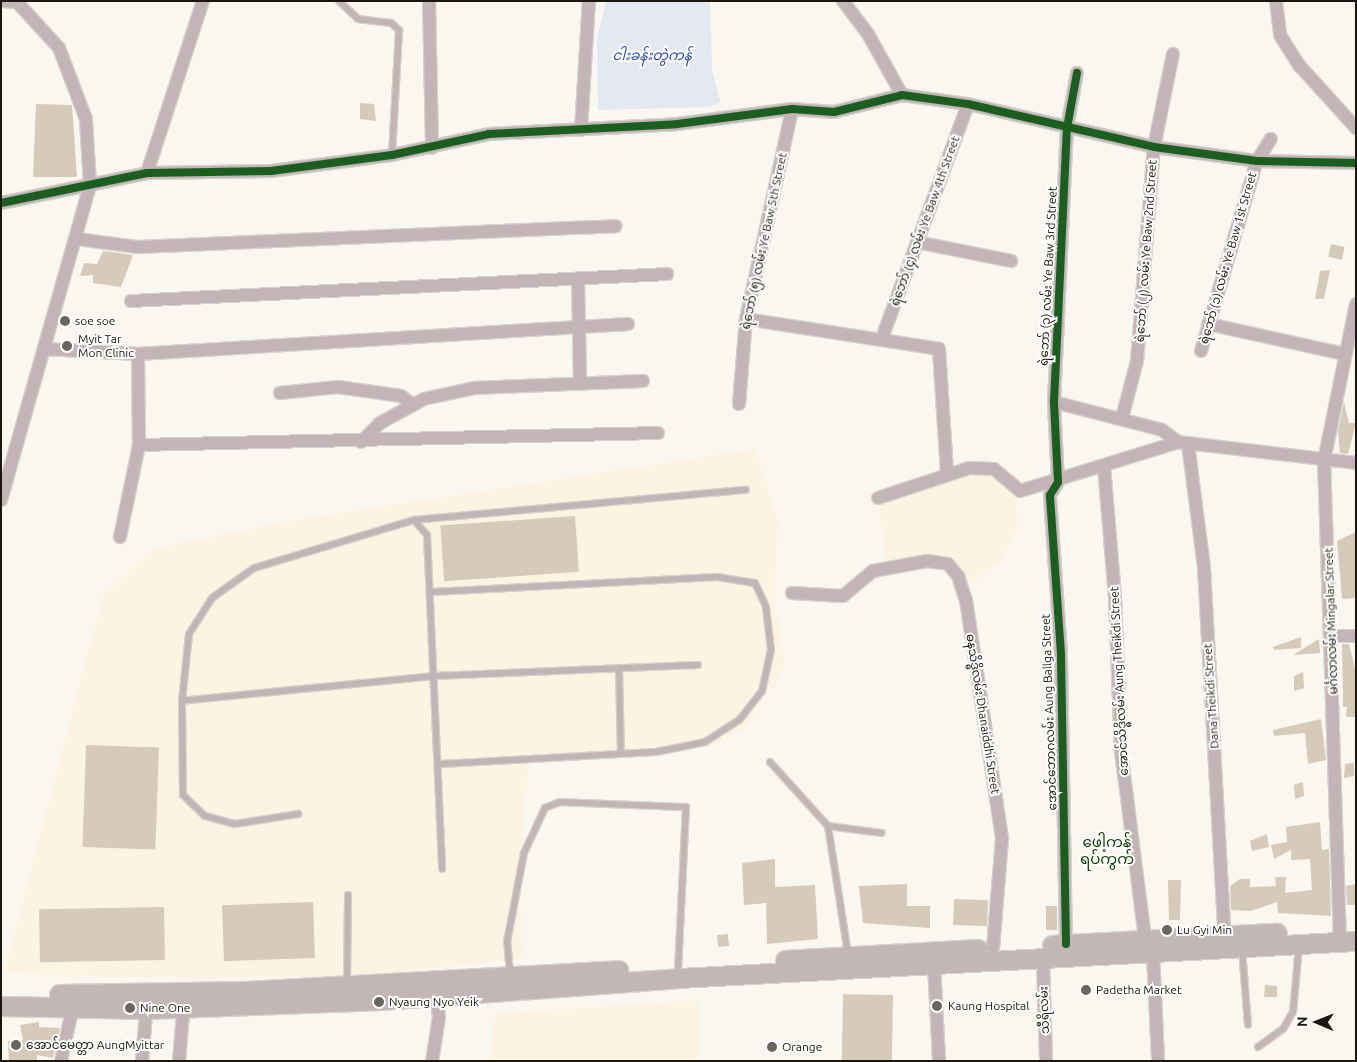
<!DOCTYPE html>
<meta charset="utf-8">
<style>
body{margin:0}
#map{position:relative;width:1357px;height:1062px;overflow:hidden;background:#faf7f0;font-family:Ubuntu,"Noto Sans Myanmar",sans-serif}
div>[style]{position:absolute}
[style*='--x']{left:calc(var(--x)*1px);top:calc(var(--y)*1px);width:calc(var(--w)*1px);rotate:calc(var(--a)*1deg)}
.built>*{inset:0;background:#fcf4e1}
.water>*{inset:0;background:#e3e8f1}
.building>*{inset:0;background:#d6cab8;transform-origin:0 0}
.roads{filter:drop-shadow(1px 0 #d6d2cd) drop-shadow(-1px 0 #d6d2cd) drop-shadow(0 1px #d6d2cd) drop-shadow(0 -1px #d6d2cd)}
.lane>*{height:6px;margin:-3px;padding:0 3px;transform-origin:3px;border-radius:3px;background:#c3b5b7}
.street>*{height:12px;margin:-6px;padding:0 6px;transform-origin:6px;border-radius:6px;background:#c3b5b7}
.primary>*{height:19px;margin:-9.5px;padding:0 9.5px;transform-origin:9.5px;border-radius:9.5px;background:#c3b6b7}
.cycleway>*{height:8px;margin:-4px;padding:0 4px;transform-origin:4px;border-radius:4px;background:#1b5e20}
.dots>*{width:14px;height:14px;translate:-50% -50%;box-sizing:border-box;border:2px solid #fff;border-radius:50%}
span{translate:-50% -50%;white-space:nowrap;text-align:center;line-height:1.15;-webkit-text-stroke:4px #fff;paint-order:stroke}
.street-label{font-size:12px;color:#1c170e}
.poi-label{font-size:12px;color:#1c170e}
.left{translate:0 -50%;text-align:left}
.water-label{font-size:14px;color:#2d50a8;font-style:italic}
.quarter-label{font-size:15px;color:#0f4005}
.frame{position:absolute;inset:0;border:2px solid #1c170e;pointer-events:none}
.north{position:absolute;left:1292px;top:997px;width:50px;height:50px;-webkit-text-stroke:4px #fff;paint-order:stroke;rotate:271deg;font-size:14px;font-weight:700;line-height:20px;text-align:center;color:#1c170e}
.north::after{content:'';display:block;margin:auto;width:18px;height:22px;background:#1c170e;clip-path:polygon(50% 0,100% 100%,50% 72%,0 100%)}
</style>
<div id="map">
<div class="built">
<i style="clip-path:polygon(755px 449px,778px 521px,774px 594px,785px 666px,745px 728px,712px 747px,529px 758px,520px 865px,522px 959px,366px 975px,196px 979px,4px 973px,103px 595px,155px 548px,294px 520px)"></i>
<i style="clip-path:polygon(989px 468px,1020px 491px,1022px 498px,1016px 506px,1018px 524px,1004px 558px,972px 583px,956px 586px,944px 559px,886px 564px,878px 498px)"></i>
<i style="clip-path:polygon(700px 1000px,699px 1061px,490px 1061px,495px 1014px)"></i>
</div>
<div class="water">
<i style="clip-path:polygon(606px 1px,710px 1px,712px 69px,720px 102px,709px 107px,598px 110px,597px 39px)"></i>
</div>
<div class="building">
<i style="clip-path:polygon(360px 103px,374px 104px,376px 121px,360px 119px)"></i>
<i style="clip-path:polygon(36px 104px,72px 105px,77px 177px,33px 177px)"></i>
<i style="left:1331px;top:244px;width:14px;height:13px;rotate:12deg"></i>
<i style="clip-path:polygon(103px 251px,133px 255px,121px 287px,93px 283px,93px 275px,80px 276px,84px 263px,97px 264px)"></i>
<i style="clip-path:polygon(1330px 270px,1324px 299px,1315px 299px,1320px 271px)"></i>
<i style="clip-path:polygon(1344px 402px,1349px 423px,1356px 423px,1348px 454px,1340px 453px,1338px 431px)"></i>
<i style="left:575px;top:516px;width:56px;height:135px;rotate:86deg"></i>
<i style="clip-path:polygon(1356px 532px,1356px 598px,1342px 599px,1337px 541px)"></i>
<i style="clip-path:polygon(1301px 637px,1301px 648px,1274px 650px,1273px 647px)"></i>
<i style="clip-path:polygon(1319px 639px,1320px 653px,1293px 655px)"></i>
<i style="clip-path:polygon(1342px 644px,1349px 644px,1355px 668px,1356px 717px,1346px 717px,1347px 707px,1343px 707px)"></i>
<i style="clip-path:polygon(1303px 672px,1304px 688px,1294px 691px,1294px 676px)"></i>
<i style="clip-path:polygon(1321px 719px,1326px 760px,1308px 764px,1305px 733px,1274px 736px,1273px 730px)"></i>
<i style="left:86px;top:745px;width:73px;height:102px;rotate:2deg"></i>
<i style="clip-path:polygon(1354px 763px,1354px 776px,1344px 778px,1345px 764px)"></i>
<i style="clip-path:polygon(1303px 782px,1304px 796px,1295px 799px,1294px 785px)"></i>
<i style="clip-path:polygon(1320px 822px,1322px 850px,1329px 849px,1331px 916px,1278px 913px,1277px 902px,1251px 911px,1231px 910px,1230px 886px,1240px 879px,1250px 879px,1250px 887px,1276px 886px,1275px 877px,1286px 877px,1285px 893px,1312px 890px,1310px 859px,1291px 860px,1291px 850px,1274px 859px,1271px 845px,1287px 842px,1286px 827px)"></i>
<i style="clip-path:polygon(1267px 834px,1269px 847px,1252px 851px,1250px 841px)"></i>
<i style="clip-path:polygon(775px 859px,775px 887px,815px 885px,818px 939px,767px 944px,766px 903px,744px 905px,742px 863px)"></i>
<i style="clip-path:polygon(1168px 880px,1181px 880px,1180px 920px,1169px 920px)"></i>
<i style="clip-path:polygon(907px 884px,907px 906px,930px 906px,930px 928px,863px 923px,859px 886px)"></i>
<i style="clip-path:polygon(1356px 884px,1356px 905px,1347px 905px,1346px 886px)"></i>
<i style="left:954px;top:899px;width:34px;height:26px;rotate:2deg"></i>
<i style="left:313px;top:902px;width:56px;height:91px;rotate:88deg"></i>
<i style="left:1046px;top:906px;width:11px;height:24px"></i>
<i style="left:164px;top:907px;width:53px;height:125px;rotate:89deg"></i>
<i style="left:728px;top:934px;width:12px;height:11px;rotate:85deg"></i>
<i style="clip-path:polygon(1265px 985px,1277px 986px,1277px 997px,1264px 997px)"></i>
<i style="left:893px;top:995px;width:66px;height:50px;rotate:91deg"></i>
<i style="clip-path:polygon(39px 1022px,39px 1027px,60px 1028px,53px 1058px,37px 1055px,37px 1061px,9px 1061px,8px 1041px,23px 1040px,20px 1025px)"></i>
</div>
<div class="roads">
<div class="lane">
<i style="--x:339;--y:1;--w:26;--a:43"></i>
<i style="--x:358;--y:19;--w:33;--a:7"></i>
<i style="--x:391;--y:23;--w:11;--a:41"></i>
<i style="--x:399;--y:30;--w:125;--a:93.2"></i>
<i style="--x:414;--y:520;--w:20;--a:49"></i>
<i style="--x:427;--y:535;--w:334;--a:87.4"></i>
<i style="--x:432;--y:592;--w:285;--a:-3"></i>
<i style="--x:717;--y:577;--w:38;--a:9"></i>
<i style="--x:755;--y:583;--w:26;--a:65"></i>
<i style="--x:766;--y:607;--w:43;--a:83.4"></i>
<i style="--x:771;--y:650;--w:42;--a:102.4"></i>
<i style="--x:762;--y:691;--w:37;--a:128"></i>
<i style="--x:739;--y:720;--w:40;--a:147.1"></i>
<i style="--x:705;--y:742;--w:50;--a:168.5"></i>
<i style="--x:656;--y:752;--w:216;--a:176.8"></i>
<i style="--x:698;--y:665;--w:263;--a:177.6"></i>
<i style="--x:435;--y:676;--w:254;--a:174.4"></i>
<i style="--x:182;--y:701;--w:67;--a:-84"></i>
<i style="--x:189;--y:634;--w:43;--a:-57.4"></i>
<i style="--x:212;--y:598;--w:52;--a:-35.5"></i>
<i style="--x:254;--y:568;--w:167;--a:-16.7"></i>
<i style="--x:414;--y:520;--w:333;--a:-5.2"></i>
<i style="--x:619;--y:668;--w:86;--a:88.7"></i>
<i style="--x:182;--y:701;--w:94;--a:89.4"></i>
<i style="--x:183;--y:795;--w:30;--a:44"></i>
<i style="--x:205;--y:816;--w:31;--a:15"></i>
<i style="--x:235;--y:824;--w:64;--a:-9"></i>
<i style="--x:770;--y:762;--w:86;--a:47.8"></i>
<i style="--x:828;--y:826;--w:54;--a:7.4"></i>
<i style="--x:828;--y:826;--w:130;--a:81.1"></i>
<i style="--x:1242;--y:949;--w:76;--a:85.5"></i>
<i style="--x:510;--y:974;--w:32;--a:-95"></i>
<i style="--x:507;--y:942;--w:91;--a:-79.2"></i>
<i style="--x:524;--y:853;--w:50;--a:-65"></i>
<i style="--x:545;--y:808;--w:16;--a:-22"></i>
<i style="--x:560;--y:802;--w:126;--a:2.3"></i>
<i style="--x:686;--y:807;--w:161;--a:92.8"></i>
<i style="--x:347;--y:982;--w:87;--a:-89.3"></i>
<i style="--x:1258;--y:1047;--w:31;--a:-36"></i>
<i style="--x:1283;--y:1029;--w:20;--a:-60"></i>
<i style="--x:1293;--y:1012;--w:66;--a:-84.8"></i>
</div>
<div class="street">
<i style="--x:429;--y:1;--w:147;--a:88.8"></i>
<i style="--x:843;--y:1;--w:41;--a:52.9"></i>
<i style="--x:868;--y:34;--w:70;--a:60.9"></i>
<i style="--x:1276;--y:1;--w:34;--a:83"></i>
<i style="--x:1280;--y:35;--w:36;--a:58"></i>
<i style="--x:1299;--y:65;--w:85;--a:47.9"></i>
<i style="--x:581;--y:130;--w:129;--a:-86.5"></i>
<i style="--x:147;--y:173;--w:181;--a:-72"></i>
<i style="--x:1;--y:203;--w:149;--a:-11.6"></i>
<i style="--x:147;--y:173;--w:124;--a:-0.9"></i>
<i style="--x:271;--y:171;--w:122;--a:-7.5"></i>
<i style="--x:392;--y:155;--w:99;--a:-12.2"></i>
<i style="--x:489;--y:134;--w:188;--a:-3"></i>
<i style="--x:677;--y:124;--w:116;--a:-7.4"></i>
<i style="--x:792;--y:109;--w:42;--a:4.1"></i>
<i style="--x:834;--y:112;--w:70;--a:-14"></i>
<i style="--x:902;--y:95;--w:67;--a:7.8"></i>
<i style="--x:968;--y:104;--w:191;--a:13"></i>
<i style="--x:1154;--y:147;--w:104;--a:7.7"></i>
<i style="--x:1257;--y:161;--w:99;--a:1.2"></i>
<i style="--x:77;--y:239;--w:62;--a:7.5"></i>
<i style="--x:138;--y:247;--w:478;--a:-2.5"></i>
<i style="--x:917;--y:242;--w:96;--a:11.4"></i>
<i style="--x:578;--y:278;--w:106;--a:88.9"></i>
<i style="--x:131;--y:301;--w:537;--a:-2.88"></i>
<i style="--x:746;--y:319;--w:195;--a:8.8"></i>
<i style="--x:939;--y:349;--w:125;--a:86.3"></i>
<i style="--x:1208;--y:324;--w:139;--a:12.4"></i>
<i style="--x:882;--y:338;--w:249;--a:-69.8"></i>
<i style="--x:44;--y:349;--w:94;--a:3"></i>
<i style="--x:138;--y:354;--w:491;--a:-3.5"></i>
<i style="--x:1201;--y:351;--w:198;--a:-73.6"></i>
<i style="--x:1257;--y:161;--w:26;--a:-58"></i>
<i style="--x:138;--y:354;--w:91;--a:89.4"></i>
<i style="--x:139;--y:445;--w:519;--a:-1.32"></i>
<i style="--x:280;--y:393;--w:58;--a:-5.9"></i>
<i style="--x:338;--y:387;--w:64;--a:8.1"></i>
<i style="--x:401;--y:396;--w:15;--a:37"></i>
<i style="--x:1054;--y:402;--w:112;--a:14.5"></i>
<i style="--x:1162;--y:430;--w:20;--a:37"></i>
<i style="--x:739;--y:404;--w:85;--a:-85.3"></i>
<i style="--x:746;--y:319;--w:215;--a:-77.6"></i>
<i style="--x:1122;--y:418;--w:59;--a:-75.3"></i>
<i style="--x:1137;--y:361;--w:215;--a:-85.5"></i>
<i style="--x:1154;--y:147;--w:95;--a:-78.5"></i>
<i style="--x:361;--y:442;--w:27;--a:-45"></i>
<i style="--x:380;--y:423;--w:50;--a:-28.6"></i>
<i style="--x:424;--y:399;--w:51;--a:-12.4"></i>
<i style="--x:474;--y:388;--w:169;--a:-2.4"></i>
<i style="--x:1188;--y:444;--w:125;--a:82.6"></i>
<i style="--x:1204;--y:568;--w:375;--a:86.8"></i>
<i style="--x:1104;--y:466;--w:131;--a:85.2"></i>
<i style="--x:1115;--y:597;--w:154;--a:87.8"></i>
<i style="--x:1121;--y:751;--w:190;--a:82.7"></i>
<i style="--x:1145;--y:939;--w:16;--a:60"></i>
<i style="--x:1153;--y:953;--w:108;--a:87.3"></i>
<i style="--x:878;--y:498;--w:96;--a:-18.2"></i>
<i style="--x:969;--y:468;--w:25;--a:2"></i>
<i style="--x:994;--y:469;--w:34;--a:40"></i>
<i style="--x:1020;--y:491;--w:165;--a:-17.2"></i>
<i style="--x:1178;--y:442;--w:179;--a:6.7"></i>
<i style="--x:1;--y:500;--w:327;--a:-74.2"></i>
<i style="--x:90;--y:185;--w:66;--a:-93.5"></i>
<i style="--x:86;--y:119;--w:76;--a:-110.8"></i>
<i style="--x:59;--y:48;--w:62;--a:-132.4"></i>
<i style="--x:17;--y:2;--w:14;--a:-176"></i>
<i style="--x:120;--y:537;--w:94;--a:-78.3"></i>
<i style="--x:792;--y:593;--w:51;--a:3.4"></i>
<i style="--x:843;--y:596;--w:39;--a:-40"></i>
<i style="--x:873;--y:571;--w:55;--a:-10.5"></i>
<i style="--x:927;--y:561;--w:21;--a:8"></i>
<i style="--x:948;--y:564;--w:16;--a:50"></i>
<i style="--x:958;--y:576;--w:25;--a:72"></i>
<i style="--x:966;--y:600;--w:242;--a:81.4"></i>
<i style="--x:1002;--y:839;--w:109;--a:94.7"></i>
<i style="--x:1331;--y:636;--w:25;--a:0"></i>
<i style="--x:1340;--y:942;--w:481;--a:-91.9"></i>
<i style="--x:1324;--y:461;--w:160;--a:-78.5"></i>
<i style="--x:1066;--y:944;--w:290;--a:-91"></i>
<i style="--x:1061;--y:654;--w:159;--a:-94"></i>
<i style="--x:1050;--y:495;--w:15;--a:-58"></i>
<i style="--x:1058;--y:482;--w:80;--a:-92.9"></i>
<i style="--x:1054;--y:402;--w:274;--a:-87.3"></i>
<i style="--x:1067;--y:128;--w:56;--a:-79.7"></i>
<i style="--x:1043;--y:959;--w:102;--a:88.3"></i>
<i style="--x:934;--y:964;--w:97;--a:87"></i>
<i style="--x:61;--y:1061;--w:60;--a:-77.6"></i>
<i style="--x:142;--y:1061;--w:60;--a:-85.2"></i>
<i style="--x:179;--y:1061;--w:60;--a:-85.2"></i>
<i style="--x:432;--y:1061;--w:44;--a:-80.8"></i>
<i style="--x:439;--y:1018;--w:29;--a:-96"></i>
</div>
<div class="primary">
<i style="--x:1052;--y:945;--w:225;--a:-3.1"></i>
<i style="--x:785;--y:960;--w:193;--a:-3.3"></i>
<i style="--x:59;--y:994;--w:187;--a:-0.9"></i>
<i style="--x:246;--y:991;--w:373;--a:-3.2"></i>
<i style="--x:1;--y:1006;--w:146;--a:1.2"></i>
<i style="--x:147;--y:1009;--w:234;--a:-2.2"></i>
<i style="--x:381;--y:1000;--w:299;--a:-4.2"></i>
<i style="--x:679;--y:978;--w:678;--a:-3.13"></i>
</div>
</div>
<div class="cycleway">
<i style="--x:1;--y:203;--w:149;--a:-11.6"></i>
<i style="--x:147;--y:173;--w:124;--a:-0.9"></i>
<i style="--x:271;--y:171;--w:122;--a:-7.5"></i>
<i style="--x:392;--y:155;--w:99;--a:-12.2"></i>
<i style="--x:489;--y:134;--w:188;--a:-3"></i>
<i style="--x:677;--y:124;--w:116;--a:-7.4"></i>
<i style="--x:792;--y:109;--w:42;--a:4.1"></i>
<i style="--x:834;--y:112;--w:70;--a:-14"></i>
<i style="--x:902;--y:95;--w:67;--a:7.8"></i>
<i style="--x:968;--y:104;--w:191;--a:13"></i>
<i style="--x:1154;--y:147;--w:104;--a:7.7"></i>
<i style="--x:1257;--y:161;--w:99;--a:1.2"></i>
<i style="--x:1066;--y:944;--w:290;--a:-91"></i>
<i style="--x:1061;--y:654;--w:159;--a:-94"></i>
<i style="--x:1050;--y:495;--w:15;--a:-58"></i>
<i style="--x:1058;--y:482;--w:80;--a:-92.9"></i>
<i style="--x:1054;--y:402;--w:274;--a:-87.3"></i>
<i style="--x:1067;--y:128;--w:56;--a:-79.7"></i>
</div>
<div class="dots">
<i style="left:65px;top:321px;background:#6a655d"></i>
<i style="left:67px;top:346px;background:#6a655d"></i>
<i style="left:1167px;top:930px;background:#6a655d"></i>
<i style="left:1086px;top:990px;background:#6a655d"></i>
<i style="left:379px;top:1002px;background:#6a655d"></i>
<i style="left:937px;top:1006px;background:#6a655d"></i>
<i style="left:130px;top:1008px;background:#6a655d"></i>
<i style="left:16px;top:1045px;background:#6a655d"></i>
<i style="left:772px;top:1047px;background:#6a655d"></i>
</div>
<div class="street-label">
<span style="left:925px;top:221px;rotate:-70deg">ရဲဘော် (၄) လမ်း Ye Baw 4th Street</span>
<span style="left:764px;top:241px;rotate:-78deg">ရဲဘော် (၅) လမ်း Ye Baw 5th Street</span>
<span style="left:1146px;top:251px;rotate:-86deg">ရဲဘော် (၂) လမ်း Ye Baw 2nd Street</span>
<span style="left:1228px;top:258px;rotate:-74deg">ရဲဘော် (၁) လမ်း Ye Baw 1st Street</span>
<span style="left:1048px;top:276px;rotate:-87deg">ရဲဘော် (၃) လမ်း Ye Baw 3rd Street</span>
<span style="left:1331px;top:621px;rotate:-92deg">မင်္ဂလာလမ်း Mingalar Street</span>
<span style="left:1119px;top:681px;rotate:-93deg">အောင်သိဒ္ဓိလမ်း Aung Theikdi Street</span>
<span style="left:1211px;top:696px;rotate:-94deg">Dana Theikdi Street</span>
<span style="left:1049px;top:712px;rotate:-92deg">အောင်ဘောဂလမ်း Aung Ballga Street</span>
<span style="left:983px;top:714px;rotate:81deg">ဓနသိဒ္ဓိလမ်း Dhanaiddhi Street</span>
<span style="left:1044px;top:1010px;rotate:-92deg">သီရိလမ်း</span>
</div>
<div class="poi-label">
<span class="left" style="left:75px;top:321px">soe soe</span>
<span class="left" style="left:78px;top:346px">Myit Tar<br>Mon Clinic</span>
<span class="left" style="left:1177px;top:930px">Lu Gyi Min</span>
<span class="left" style="left:1096px;top:990px">Padetha Market</span>
<span class="left" style="left:389px;top:1002px">Nyaung Nyo Yeik</span>
<span class="left" style="left:948px;top:1006px">Kaung Hospital</span>
<span class="left" style="left:140px;top:1008px">Nine One</span>
<span class="left" style="left:26px;top:1045px">အောင်မေတ္တာ AungMyittar</span>
<span class="left" style="left:782px;top:1047px">Orange</span>
</div>
<div class="water-label">
<span style="left:652px;top:55px">ငါးခန်းတွဲကန်</span>
</div>
<div class="quarter-label">
<span style="left:1107px;top:850px">ဖေါ့ကန်<br>ရပ်ကွက်</span>
</div>
<div class="frame"></div>
<div class="north">N</div>
</div>
